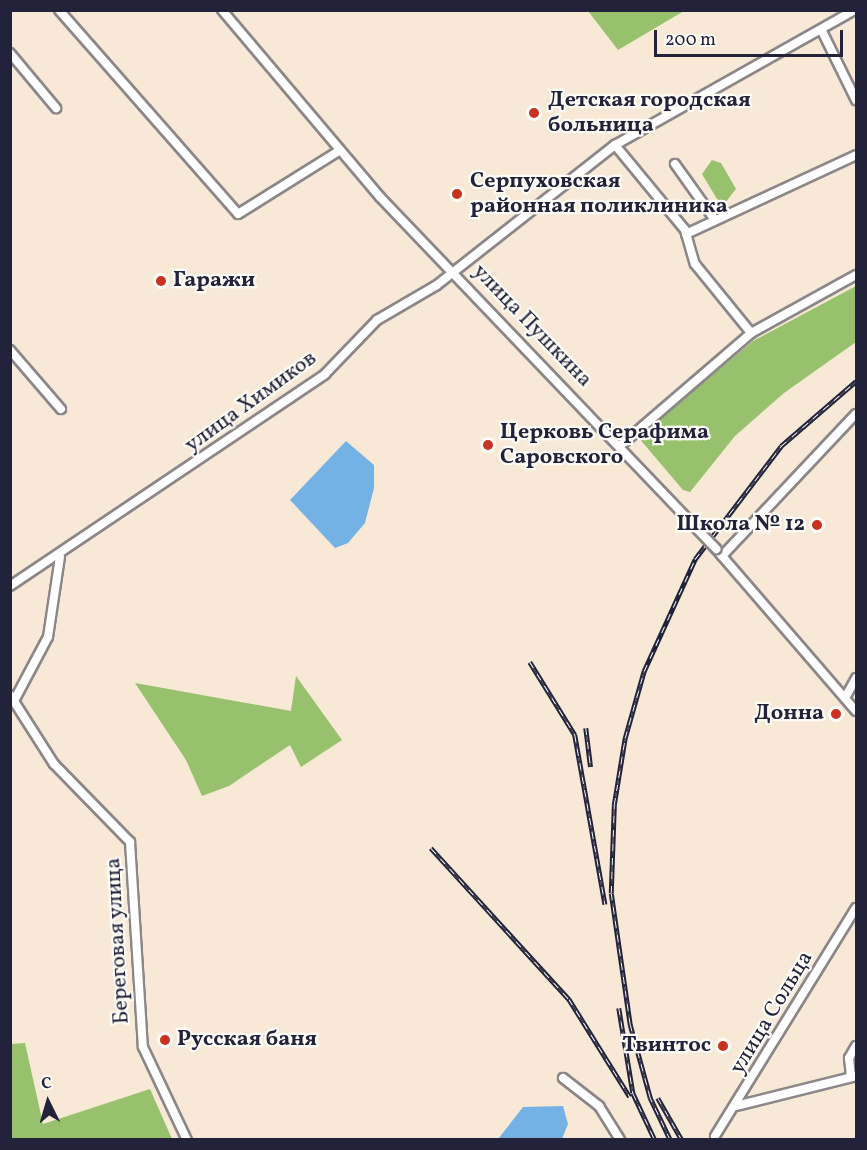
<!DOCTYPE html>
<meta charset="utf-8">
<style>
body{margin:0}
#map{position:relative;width:867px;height:1150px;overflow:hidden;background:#f7e9d5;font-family:Vollkorn,serif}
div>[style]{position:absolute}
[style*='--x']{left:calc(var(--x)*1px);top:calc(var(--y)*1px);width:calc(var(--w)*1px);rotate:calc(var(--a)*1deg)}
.green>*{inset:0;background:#97c16d}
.water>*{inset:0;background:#74b2e6}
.roads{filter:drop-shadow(2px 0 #8c8688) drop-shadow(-2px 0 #8c8688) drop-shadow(0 2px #8c8688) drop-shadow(0 -2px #8c8688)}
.minor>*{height:8px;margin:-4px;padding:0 4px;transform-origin:4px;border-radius:4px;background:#fff}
.rail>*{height:4.5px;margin-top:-2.25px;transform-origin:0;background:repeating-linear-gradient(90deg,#fdfcf7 0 7px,#22223b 0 14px);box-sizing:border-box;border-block:2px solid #22223b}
.bridges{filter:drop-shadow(2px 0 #8c8688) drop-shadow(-2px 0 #8c8688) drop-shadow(0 2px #8c8688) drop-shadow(0 -2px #8c8688)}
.minor-bridge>*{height:8px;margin:-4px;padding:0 4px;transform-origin:4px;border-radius:4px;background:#fff}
.dots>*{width:16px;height:16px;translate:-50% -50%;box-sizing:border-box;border:3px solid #fdfcf7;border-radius:50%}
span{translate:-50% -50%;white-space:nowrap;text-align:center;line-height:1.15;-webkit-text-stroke:4.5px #fdfcf7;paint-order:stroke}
.poi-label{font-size:22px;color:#22223b;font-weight:700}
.left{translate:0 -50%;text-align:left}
.right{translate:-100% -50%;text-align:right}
.street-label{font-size:22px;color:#22223b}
.frame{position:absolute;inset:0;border:12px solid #22223b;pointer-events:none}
.north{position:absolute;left:18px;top:1072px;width:60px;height:60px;-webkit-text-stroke:4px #fdfcf7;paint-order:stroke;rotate:355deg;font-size:16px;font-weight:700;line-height:24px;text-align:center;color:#22223b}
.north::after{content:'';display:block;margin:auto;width:21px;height:27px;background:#22223b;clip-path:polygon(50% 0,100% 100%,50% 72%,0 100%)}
.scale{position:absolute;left:654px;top:30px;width:189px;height:27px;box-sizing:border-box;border:3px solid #22223b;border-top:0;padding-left:8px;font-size:18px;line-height:21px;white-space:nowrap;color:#22223b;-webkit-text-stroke:4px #fdfcf7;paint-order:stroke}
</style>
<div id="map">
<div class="green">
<i style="clip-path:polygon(588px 11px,684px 11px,618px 50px)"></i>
<i style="clip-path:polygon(712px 160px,721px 163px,736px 189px,725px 203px,717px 199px,702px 174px)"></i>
<i style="clip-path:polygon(856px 286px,856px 342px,784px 393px,735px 436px,690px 492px,683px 490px,638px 437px,753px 341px)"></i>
<i style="clip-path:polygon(296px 676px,342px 740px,301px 767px,290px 745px,229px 786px,202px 796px,186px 760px,135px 683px,291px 711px)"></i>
<i style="clip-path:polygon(25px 1043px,43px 1124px,150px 1089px,172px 1139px,11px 1139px,11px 1044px)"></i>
</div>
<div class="water">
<i style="clip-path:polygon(346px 441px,374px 465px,374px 488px,365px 523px,348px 543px,335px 548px,290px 500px)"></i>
<i style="clip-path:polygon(563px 1106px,568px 1124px,562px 1139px,498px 1139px,523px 1107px)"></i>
</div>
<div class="roads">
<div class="minor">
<i style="--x:59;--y:10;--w:271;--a:48.7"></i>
<i style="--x:238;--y:214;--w:119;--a:-32"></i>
<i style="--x:222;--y:10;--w:245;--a:49.8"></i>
<i style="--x:380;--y:197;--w:459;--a:46.3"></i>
<i style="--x:822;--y:31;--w:77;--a:63.8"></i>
<i style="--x:10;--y:53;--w:72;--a:50.1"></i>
<i style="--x:615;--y:145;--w:110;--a:50.5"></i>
<i style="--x:685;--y:230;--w:35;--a:74"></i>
<i style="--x:695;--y:264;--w:89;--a:50.9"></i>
<i style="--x:675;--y:164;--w:69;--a:54.5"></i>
<i style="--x:686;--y:234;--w:187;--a:-24.9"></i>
<i style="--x:10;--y:350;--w:78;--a:49.2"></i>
<i style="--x:621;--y:445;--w:172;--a:-40.7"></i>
<i style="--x:751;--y:333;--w:120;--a:-28.9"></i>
<i style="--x:716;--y:549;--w:214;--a:49.2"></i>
<i style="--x:722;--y:556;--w:195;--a:-46.7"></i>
<i style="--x:10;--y:586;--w:380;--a:-33.9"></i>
<i style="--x:325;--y:374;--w:75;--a:-46.1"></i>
<i style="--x:377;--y:320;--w:69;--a:-30.3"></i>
<i style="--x:437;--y:285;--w:226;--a:-38.2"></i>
<i style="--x:615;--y:145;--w:275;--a:-29.4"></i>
<i style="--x:10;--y:695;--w:82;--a:57.5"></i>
<i style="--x:54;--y:764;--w:109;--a:45.7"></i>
<i style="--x:130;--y:842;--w:205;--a:86.4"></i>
<i style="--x:143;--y:1047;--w:103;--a:64.7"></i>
<i style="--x:845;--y:698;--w:23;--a:-61"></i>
<i style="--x:15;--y:699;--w:70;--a:-62"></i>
<i style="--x:48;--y:637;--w:81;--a:-81.5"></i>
<i style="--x:851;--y:1077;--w:19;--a:-96"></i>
<i style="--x:849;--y:1058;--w:14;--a:-60"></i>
<i style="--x:563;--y:1078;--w:46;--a:37.9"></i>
<i style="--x:599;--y:1106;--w:40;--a:58"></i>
<i style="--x:736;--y:1106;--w:124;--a:-14"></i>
<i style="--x:715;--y:1136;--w:268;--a:-58.3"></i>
</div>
</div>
<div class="rail">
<i style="--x:530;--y:662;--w:86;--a:58.3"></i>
<i style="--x:575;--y:735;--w:172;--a:79.9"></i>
<i style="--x:586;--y:728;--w:39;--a:83"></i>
<i style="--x:431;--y:848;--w:205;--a:47.6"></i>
<i style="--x:569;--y:999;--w:115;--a:58.1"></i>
<i style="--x:619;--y:1008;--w:86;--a:80.6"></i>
<i style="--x:633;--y:1093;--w:52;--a:64.9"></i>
<i style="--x:658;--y:1098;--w:48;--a:60.3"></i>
<i style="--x:670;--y:1140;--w:47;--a:-115.5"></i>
<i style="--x:650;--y:1098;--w:76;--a:-105.3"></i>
<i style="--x:630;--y:1025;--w:133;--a:-98.2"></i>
<i style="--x:611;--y:893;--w:88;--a:-88"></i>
<i style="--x:614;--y:805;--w:68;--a:-80.7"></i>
<i style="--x:625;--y:738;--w:70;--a:-74.2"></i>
<i style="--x:644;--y:671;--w:123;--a:-65.5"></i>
<i style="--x:695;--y:559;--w:142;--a:-52.7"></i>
<i style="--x:781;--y:446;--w:99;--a:-40.9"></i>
</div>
<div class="bridges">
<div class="minor-bridge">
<i style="--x:697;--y:529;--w:28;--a:46"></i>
</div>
</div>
<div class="dots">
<i style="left:534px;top:113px;background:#c8321e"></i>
<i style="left:457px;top:194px;background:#c8321e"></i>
<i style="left:161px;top:281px;background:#c8321e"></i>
<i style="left:488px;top:445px;background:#c8321e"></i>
<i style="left:817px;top:525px;background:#c8321e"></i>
<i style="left:836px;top:714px;background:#c8321e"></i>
<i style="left:165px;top:1040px;background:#c8321e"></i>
<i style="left:723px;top:1046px;background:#c8321e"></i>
</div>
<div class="poi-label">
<span class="left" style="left:548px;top:113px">Детская городская<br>больница</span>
<span class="left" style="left:470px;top:194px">Серпуховская<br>районная поликлиника</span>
<span class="left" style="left:173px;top:281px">Гаражи</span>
<span class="left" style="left:500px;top:445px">Церковь Серафима<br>Саровского</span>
<span class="right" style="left:805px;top:525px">Школа № 12</span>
<span class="right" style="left:824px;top:714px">Донна</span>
<span class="left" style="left:177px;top:1040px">Русская баня</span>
<span class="right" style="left:711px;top:1046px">Твинтос</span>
</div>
<div class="street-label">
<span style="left:532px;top:326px;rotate:46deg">улица Пушкина</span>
<span style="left:251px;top:402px;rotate:-36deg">улица Химиков</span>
<span style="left:118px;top:941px;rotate:-93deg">Береговая улица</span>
<span style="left:772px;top:1013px;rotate:-59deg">улица Сольца</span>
</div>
<div class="frame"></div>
<div class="north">С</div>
<div class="scale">200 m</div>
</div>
